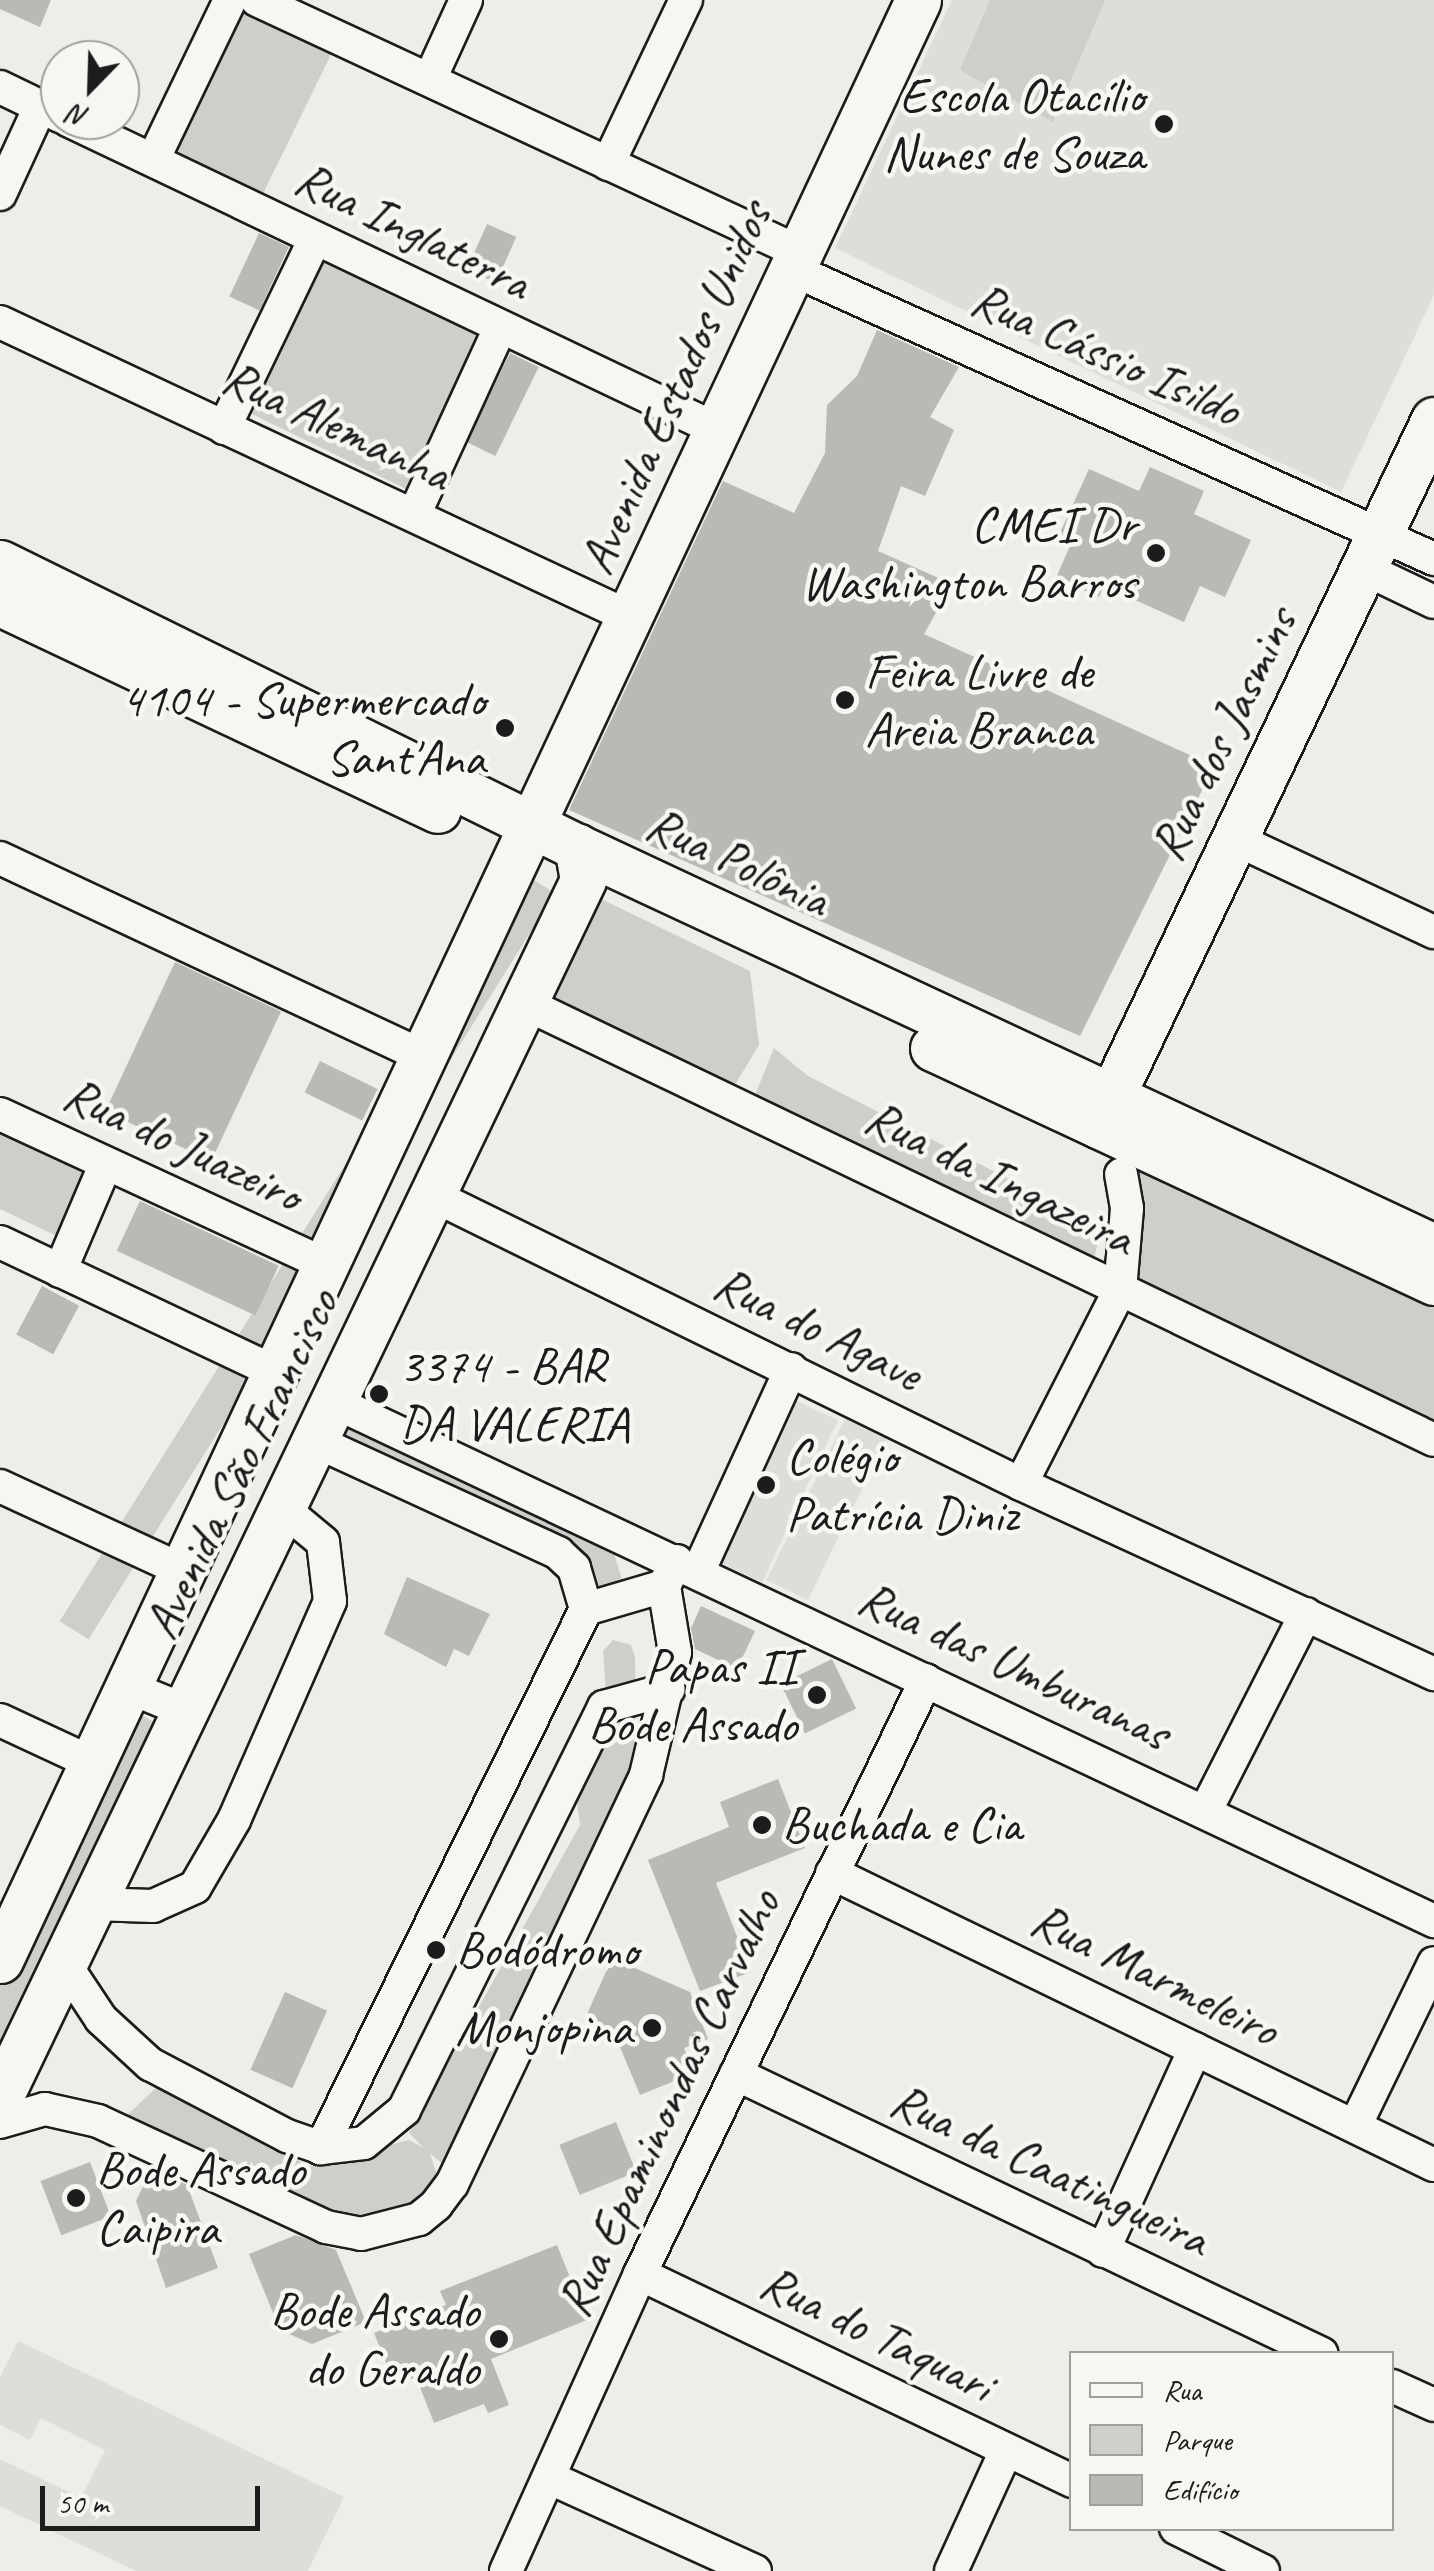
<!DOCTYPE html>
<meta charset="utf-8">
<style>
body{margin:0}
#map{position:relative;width:1434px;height:2571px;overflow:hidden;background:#edede9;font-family:Caveat,sans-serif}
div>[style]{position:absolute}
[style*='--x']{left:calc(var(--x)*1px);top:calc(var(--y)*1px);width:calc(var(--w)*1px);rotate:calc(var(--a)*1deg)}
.built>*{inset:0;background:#ddddda;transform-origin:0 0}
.green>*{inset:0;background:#cececb;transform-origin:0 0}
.building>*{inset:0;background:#b9b9b6;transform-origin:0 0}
.roads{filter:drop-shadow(2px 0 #1c1c1c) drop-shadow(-2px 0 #1c1c1c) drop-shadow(0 2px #1c1c1c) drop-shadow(0 -2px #1c1c1c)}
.street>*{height:32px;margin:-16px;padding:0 16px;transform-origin:16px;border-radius:16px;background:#f6f6f2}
.secondary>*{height:45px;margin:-22.5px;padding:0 22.5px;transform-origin:22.5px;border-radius:22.5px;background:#f6f6f2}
.dots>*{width:28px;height:28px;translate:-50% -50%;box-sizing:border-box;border:5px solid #f6f6f2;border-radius:50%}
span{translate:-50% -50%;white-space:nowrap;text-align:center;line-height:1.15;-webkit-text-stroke:9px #f6f6f2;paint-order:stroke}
.poi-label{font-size:50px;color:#1c1c1c}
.right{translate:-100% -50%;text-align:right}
.left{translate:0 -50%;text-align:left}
.street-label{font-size:50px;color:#1c1c1c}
.legend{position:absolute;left:1069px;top:2351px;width:325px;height:180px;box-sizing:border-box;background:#f6f6f2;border:2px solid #9f9f9c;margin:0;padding:12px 18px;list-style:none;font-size:30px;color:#1c1c1c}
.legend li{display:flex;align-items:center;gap:20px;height:50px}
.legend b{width:50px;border:2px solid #9f9f9c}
.north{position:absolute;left:40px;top:40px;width:100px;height:100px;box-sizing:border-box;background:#f6f6f2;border:2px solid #9f9f9c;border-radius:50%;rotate:203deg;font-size:28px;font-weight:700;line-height:40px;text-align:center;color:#1c1c1c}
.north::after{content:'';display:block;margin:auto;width:35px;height:45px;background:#1c1c1c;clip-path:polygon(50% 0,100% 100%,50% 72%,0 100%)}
.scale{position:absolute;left:40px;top:2486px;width:220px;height:45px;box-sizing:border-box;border:5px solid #1c1c1c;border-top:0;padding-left:12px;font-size:30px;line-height:35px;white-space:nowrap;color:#1c1c1c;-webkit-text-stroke:8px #f6f6f2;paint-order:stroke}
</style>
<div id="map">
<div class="built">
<i style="clip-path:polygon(952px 0,1434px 0,1434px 295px,1341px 492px,835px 248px)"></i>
<i style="left:769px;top:1388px;width:76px;height:179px;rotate:25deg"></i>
<i style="left:845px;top:1419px;width:46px;height:179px;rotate:26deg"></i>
<i style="clip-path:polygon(18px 2341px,344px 2497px,308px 2571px,136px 2571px,0 2506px,0 2459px,81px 2498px,105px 2450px,41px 2418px,30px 2440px,0 2425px,0 2377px)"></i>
</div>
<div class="green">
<i style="clip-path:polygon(990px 0,1105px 0,1053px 122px,960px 70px)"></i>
<i style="left:248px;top:1px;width:98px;height:167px;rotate:26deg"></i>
<i style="left:316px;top:246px;width:196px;height:179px;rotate:26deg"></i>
<i style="left:526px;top:875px;width:34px;height:880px;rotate:32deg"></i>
<i style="clip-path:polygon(595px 896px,750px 971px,759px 1045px,736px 1083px,715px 1082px,544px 997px)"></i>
<i style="clip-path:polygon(774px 1048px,808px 1076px,1102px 1227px,1094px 1258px,755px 1095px)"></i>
<i style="clip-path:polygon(0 1120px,93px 1164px,59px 1237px,0 1209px)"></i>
<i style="clip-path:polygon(1120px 1150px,1434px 1291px,1434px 1433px,1132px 1285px)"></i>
<i style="clip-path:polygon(339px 1424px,613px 1550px,630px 1607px,601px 1621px,575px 1550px,332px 1439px)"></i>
<i style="clip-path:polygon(613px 1640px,631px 1645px,635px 1657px,636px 1771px,446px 2167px,430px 2153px,440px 2184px,417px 2206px,378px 2218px,346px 2215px,122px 2120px,159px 2085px,309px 2166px,409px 2140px,424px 2148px,409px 2133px,580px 1825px,576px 1794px,608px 1718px,603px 1651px)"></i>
<i style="clip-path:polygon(130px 1709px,160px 1725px,0 2061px,0 1983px)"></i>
</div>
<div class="building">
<i style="clip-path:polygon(0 0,51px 0,40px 27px,0 9px)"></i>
<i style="left:487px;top:224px;width:32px;height:50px;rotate:24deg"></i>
<i style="left:259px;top:233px;width:33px;height:70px;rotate:25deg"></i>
<i style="clip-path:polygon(877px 330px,959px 367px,930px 417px,954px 430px,925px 496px,901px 486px,878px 551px,952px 584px,924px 634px,1214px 766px,1080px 1036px,569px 810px,723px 481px,794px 513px,825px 453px,827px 405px,857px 376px)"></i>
<i style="left:510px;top:353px;width:32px;height:99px;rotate:26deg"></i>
<i style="clip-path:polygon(1150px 467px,1204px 491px,1194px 514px,1251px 540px,1225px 597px,1200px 586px,1184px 622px,1104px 586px,1099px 597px,1056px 578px,1072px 541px,1059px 535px,1089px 469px,1139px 491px)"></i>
<i style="left:175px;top:962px;width:117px;height:165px;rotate:25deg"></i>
<i style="left:320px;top:1061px;width:64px;height:35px;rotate:26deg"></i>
<i style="left:140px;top:1201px;width:153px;height:55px;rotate:25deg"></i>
<i style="left:42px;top:1286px;width:42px;height:55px;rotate:28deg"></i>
<i style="clip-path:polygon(407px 1577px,490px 1614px,469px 1656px,454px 1649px,446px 1667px,384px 1634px)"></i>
<i style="clip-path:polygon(701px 1606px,755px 1631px,737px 1669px,695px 1649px,691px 1628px)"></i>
<i style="left:832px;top:1659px;width:55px;height:57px;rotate:64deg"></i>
<i style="clip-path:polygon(778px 1779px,805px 1848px,716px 1883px,751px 1972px,700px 1991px,648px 1860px,729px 1827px,720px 1802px)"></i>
<i style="clip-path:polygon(612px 1958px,690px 1992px,708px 2039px,684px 2048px,694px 2073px,640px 2095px,615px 2035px,584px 2021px)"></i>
<i style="left:285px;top:1992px;width:46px;height:85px;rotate:24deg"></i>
<i style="left:616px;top:2122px;width:54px;height:61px;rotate:68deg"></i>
<i style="left:90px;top:2162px;width:58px;height:53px;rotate:69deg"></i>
<i style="clip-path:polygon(152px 2168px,187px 2185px,218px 2268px,166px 2288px,136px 2201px)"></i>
<i style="clip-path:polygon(296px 2235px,336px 2250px,366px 2322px,312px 2344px,280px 2330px,249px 2254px)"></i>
<i style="clip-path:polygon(557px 2245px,587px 2320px,491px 2359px,509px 2405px,488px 2413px,484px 2404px,434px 2423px,416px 2377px,395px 2385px,374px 2333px,446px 2305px,440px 2291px)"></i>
</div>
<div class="roads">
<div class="street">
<i style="--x:257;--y:0;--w:595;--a:24.93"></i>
<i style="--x:430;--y:79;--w:87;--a:-65.5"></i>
<i style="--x:0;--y:87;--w:67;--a:25.8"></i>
<i style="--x:68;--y:120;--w:718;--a:25.49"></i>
<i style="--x:153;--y:160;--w:178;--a:-64.3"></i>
<i style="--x:608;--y:164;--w:182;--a:-64.6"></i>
<i style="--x:0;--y:194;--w:96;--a:-65.3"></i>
<i style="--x:789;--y:268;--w:708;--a:24.28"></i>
<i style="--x:0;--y:322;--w:698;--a:25.1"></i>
<i style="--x:224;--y:428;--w:210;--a:-64.3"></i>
<i style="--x:414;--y:515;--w:206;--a:-65.3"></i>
<i style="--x:1365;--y:569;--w:76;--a:25.6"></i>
<i style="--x:1233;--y:838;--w:222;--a:25.1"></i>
<i style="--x:0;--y:858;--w:465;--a:25.1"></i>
<i style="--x:524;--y:1003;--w:1009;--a:25.65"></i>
<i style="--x:0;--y:1114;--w:357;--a:24.8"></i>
<i style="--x:432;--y:1195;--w:656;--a:26.14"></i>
<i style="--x:1021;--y:1484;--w:455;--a:24.7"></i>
<i style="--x:0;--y:1242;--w:309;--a:25.3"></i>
<i style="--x:60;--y:1271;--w:117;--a:-66.9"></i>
<i style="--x:332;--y:1401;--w:1219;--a:25.26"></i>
<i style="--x:315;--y:1441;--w:268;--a:24.7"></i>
<i style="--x:558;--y:1553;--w:22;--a:43"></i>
<i style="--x:574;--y:1568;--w:43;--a:73.7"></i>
<i style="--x:586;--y:1609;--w:601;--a:116.18"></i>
<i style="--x:1021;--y:1484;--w:218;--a:-63"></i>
<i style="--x:1120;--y:1290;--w:82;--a:-85.1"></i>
<i style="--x:1127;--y:1208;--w:34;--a:-100"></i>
<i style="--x:0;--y:1486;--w:198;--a:24.8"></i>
<i style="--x:699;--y:1570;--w:221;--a:-65.4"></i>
<i style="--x:586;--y:1609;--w:81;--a:-16.4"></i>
<i style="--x:128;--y:1687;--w:61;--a:22.3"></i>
<i style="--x:0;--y:1720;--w:99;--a:25"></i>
<i style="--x:1206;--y:1810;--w:220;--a:-63"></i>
<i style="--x:832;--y:1873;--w:669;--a:25.88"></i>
<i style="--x:93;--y:1904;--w:60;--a:1.9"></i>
<i style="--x:153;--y:1906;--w:46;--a:-24.3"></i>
<i style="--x:195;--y:1887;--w:78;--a:-59.8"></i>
<i style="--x:234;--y:1820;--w:239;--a:-66.3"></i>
<i style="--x:330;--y:1601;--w:59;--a:-96.8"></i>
<i style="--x:323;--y:1542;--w:53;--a:-140.3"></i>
<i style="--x:64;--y:1963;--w:67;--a:56.5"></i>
<i style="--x:101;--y:2019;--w:67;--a:42.6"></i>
<i style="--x:150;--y:2064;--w:155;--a:27.7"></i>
<i style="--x:287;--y:2136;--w:36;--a:19"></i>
<i style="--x:321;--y:2148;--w:43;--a:-6.6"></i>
<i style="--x:364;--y:2143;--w:52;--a:-39.5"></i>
<i style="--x:404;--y:2110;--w:450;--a:-63.6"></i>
<i style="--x:604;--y:1707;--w:67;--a:-15.5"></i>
<i style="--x:736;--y:2074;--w:649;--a:25.54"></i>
<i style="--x:0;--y:2122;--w:47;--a:-16.1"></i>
<i style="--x:45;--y:2109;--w:54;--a:12.8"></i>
<i style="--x:98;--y:2121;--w:251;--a:24.9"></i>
<i style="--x:326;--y:2227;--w:36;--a:11"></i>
<i style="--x:361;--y:2234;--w:60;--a:-14.5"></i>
<i style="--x:419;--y:2219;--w:22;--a:-39"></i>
<i style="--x:436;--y:2205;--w:26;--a:-53"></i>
<i style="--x:452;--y:2184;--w:453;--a:-64.6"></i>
<i style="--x:646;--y:1775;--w:126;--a:-76.7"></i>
<i style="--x:675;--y:1652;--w:67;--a:-99.5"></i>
<i style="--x:664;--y:1586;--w:28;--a:-63"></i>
<i style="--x:1355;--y:2126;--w:181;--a:-64.1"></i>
<i style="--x:1103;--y:2251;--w:222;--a:-65.5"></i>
<i style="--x:640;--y:2274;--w:479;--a:25.6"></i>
<i style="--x:1392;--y:2386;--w:46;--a:24.3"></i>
<i style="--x:550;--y:2478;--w:225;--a:24.4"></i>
<i style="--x:1176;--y:2528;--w:97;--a:26.3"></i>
<i style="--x:506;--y:2571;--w:326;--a:-65.7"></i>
<i style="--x:640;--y:2274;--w:659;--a:-64.29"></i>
<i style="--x:951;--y:2571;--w:132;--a:-65.4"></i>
</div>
<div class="secondary">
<i style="--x:0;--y:563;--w:643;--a:26.21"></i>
<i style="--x:577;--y:847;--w:946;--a:25.02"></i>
<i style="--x:0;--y:603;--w:484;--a:25.3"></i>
<i style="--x:933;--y:1048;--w:553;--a:25.04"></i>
<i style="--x:1098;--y:1125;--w:781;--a:-64.52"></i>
<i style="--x:0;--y:1960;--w:2164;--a:-64.9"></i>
<i style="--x:0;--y:2097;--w:1349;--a:-64.4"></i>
<i style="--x:583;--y:880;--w:34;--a:-100"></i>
</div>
</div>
<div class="dots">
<i style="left:1164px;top:124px;background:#1c1c1c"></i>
<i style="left:1156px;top:553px;background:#1c1c1c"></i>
<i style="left:845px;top:700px;background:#1c1c1c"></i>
<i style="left:505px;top:728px;background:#1c1c1c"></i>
<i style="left:379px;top:1394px;background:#1c1c1c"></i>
<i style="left:766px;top:1485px;background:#1c1c1c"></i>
<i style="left:817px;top:1695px;background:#1c1c1c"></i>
<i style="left:762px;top:1825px;background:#1c1c1c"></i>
<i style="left:436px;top:1950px;background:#1c1c1c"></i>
<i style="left:652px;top:2028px;background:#1c1c1c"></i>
<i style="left:76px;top:2198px;background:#1c1c1c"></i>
<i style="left:499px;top:2339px;background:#1c1c1c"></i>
</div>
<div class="poi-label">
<span class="right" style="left:1144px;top:124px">Escola Otacílio<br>Nunes de Souza</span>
<span class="right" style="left:1136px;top:553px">CMEI Dr<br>Washington Barros</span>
<span class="left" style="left:865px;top:700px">Feira Livre de<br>Areia Branca</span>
<span class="right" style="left:485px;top:728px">4104 - Supermercado<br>Sant'Ana</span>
<span class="left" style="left:399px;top:1394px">3374 - BAR<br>DA VALERIA</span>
<span class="left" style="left:786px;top:1485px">Colégio<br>Patrícia Diniz</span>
<span class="right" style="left:797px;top:1695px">Papas II<br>Bode Assado</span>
<span class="left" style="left:782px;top:1825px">Buchada e Cia</span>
<span class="left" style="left:456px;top:1950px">Bodódromo</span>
<span class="right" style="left:632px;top:2028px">Monjopina</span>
<span class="left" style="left:96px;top:2198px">Bode Assado<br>Caipira</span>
<span class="right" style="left:479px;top:2339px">Bode Assado<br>do Geraldo</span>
</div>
<div class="street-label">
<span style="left:413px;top:230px;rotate:26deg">Rua Inglaterra</span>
<span style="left:1106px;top:354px;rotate:24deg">Rua Cássio Isildo</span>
<span style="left:675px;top:388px;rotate:-66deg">Avenida Estados Unidos</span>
<span style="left:337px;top:425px;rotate:25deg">Rua Alemanha</span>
<span style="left:1223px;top:734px;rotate:-64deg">Rua dos Jasmins</span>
<span style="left:738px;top:861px;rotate:25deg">Rua Polônia</span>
<span style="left:183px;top:1144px;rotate:25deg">Rua do Juazeiro</span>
<span style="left:1000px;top:1177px;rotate:26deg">Rua da Ingazeira</span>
<span style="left:818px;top:1328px;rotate:26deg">Rua do Agave</span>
<span style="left:241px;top:1464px;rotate:-64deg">Avenida São Francisco</span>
<span style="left:1014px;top:1665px;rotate:25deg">Rua das Umburanas</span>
<span style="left:1155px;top:1974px;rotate:26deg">Rua Marmeleiro</span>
<span style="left:668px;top:2103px;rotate:-65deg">Rua Epaminondas Carvalho</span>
<span style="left:1050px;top:2169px;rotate:25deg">Rua da Caatingueira</span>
<span style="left:877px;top:2333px;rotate:26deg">Rua do Taquari</span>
</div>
<ul class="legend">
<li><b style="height:12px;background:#f6f6f2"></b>Rua</li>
<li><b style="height:28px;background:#cececb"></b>Parque</li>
<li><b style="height:28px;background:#b9b9b6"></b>Edifício</li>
</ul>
<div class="north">N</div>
<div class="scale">50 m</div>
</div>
